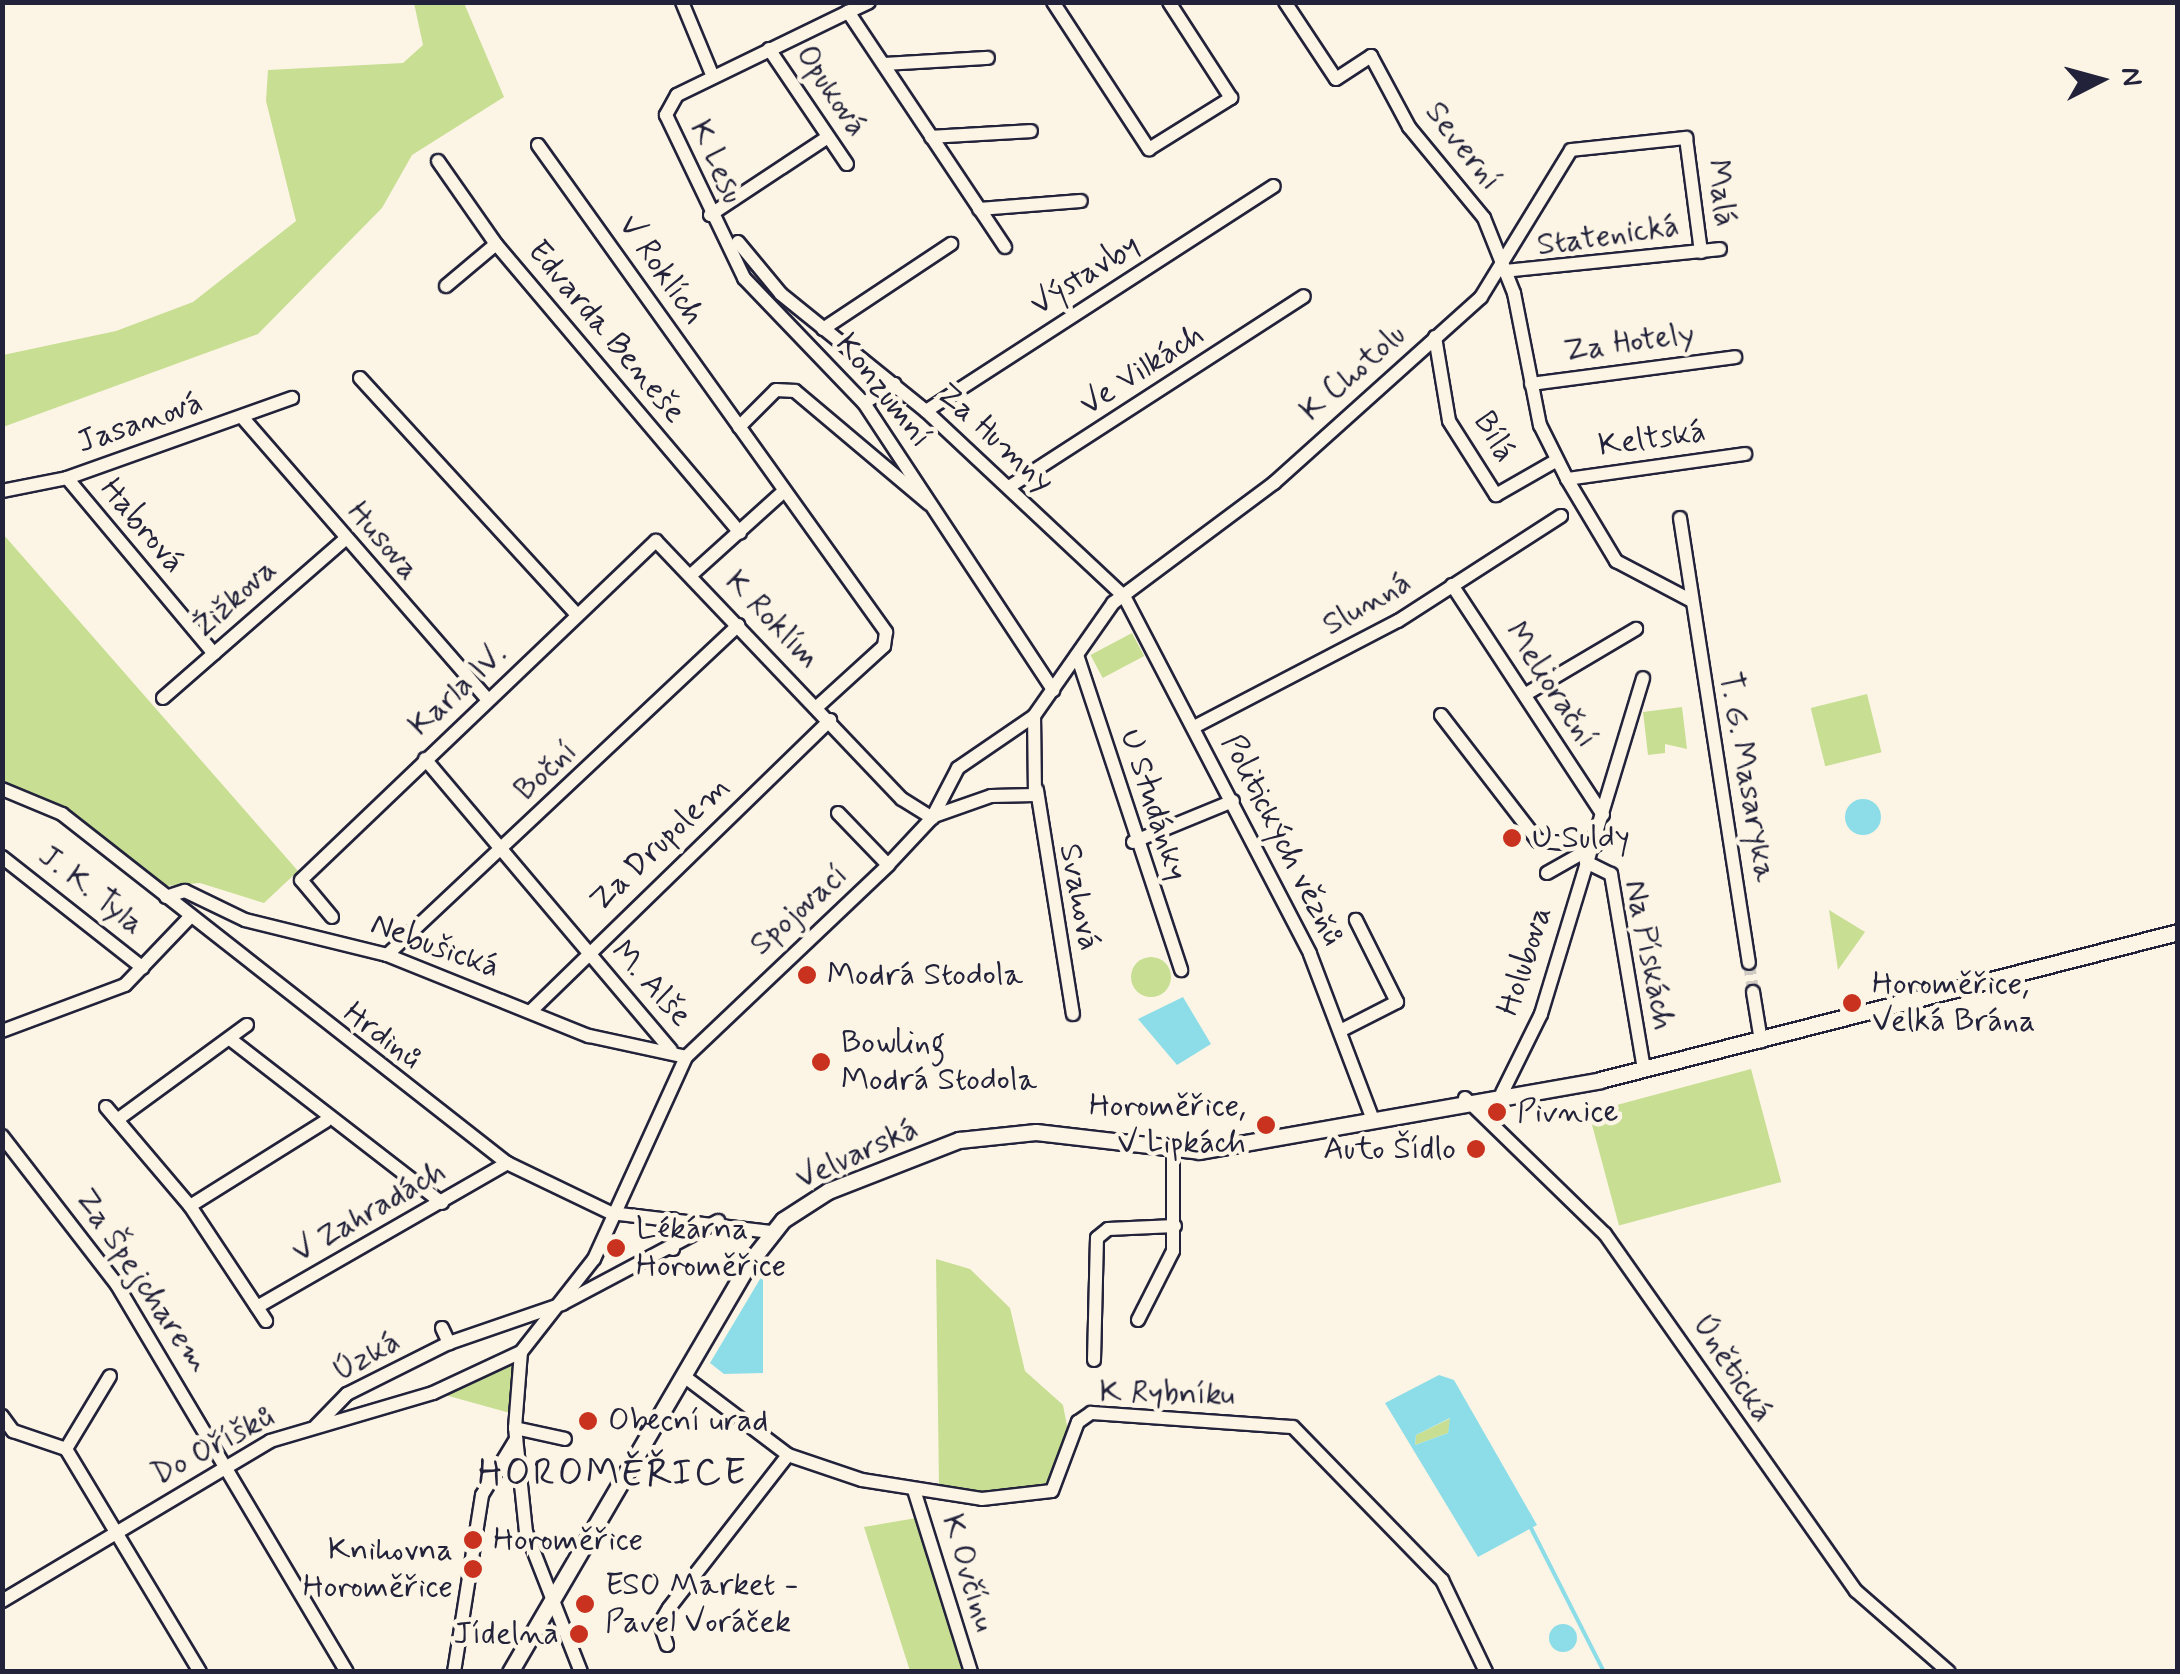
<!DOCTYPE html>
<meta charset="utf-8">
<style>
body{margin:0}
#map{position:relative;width:2180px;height:1674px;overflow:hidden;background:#fcf5e5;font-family:Mynerve,sans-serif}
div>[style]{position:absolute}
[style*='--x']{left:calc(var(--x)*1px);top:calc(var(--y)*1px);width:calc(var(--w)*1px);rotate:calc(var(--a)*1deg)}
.green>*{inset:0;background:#c8de93;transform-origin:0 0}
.round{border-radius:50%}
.water>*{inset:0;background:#8ddde8}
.stream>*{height:4px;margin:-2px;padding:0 2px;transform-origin:2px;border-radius:2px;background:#8ddde8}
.minor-tunnel>*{height:12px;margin-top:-6px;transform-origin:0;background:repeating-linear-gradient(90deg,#d0cbc3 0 12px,transparent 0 18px)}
.roads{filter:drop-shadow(2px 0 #22223b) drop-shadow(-2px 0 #22223b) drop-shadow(0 2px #22223b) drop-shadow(0 -2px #22223b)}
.minor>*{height:12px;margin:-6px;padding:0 6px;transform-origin:6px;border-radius:6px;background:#fcf5e5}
.major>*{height:15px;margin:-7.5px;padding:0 7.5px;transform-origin:7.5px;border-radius:7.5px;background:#fcf5e5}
.dots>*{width:28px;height:28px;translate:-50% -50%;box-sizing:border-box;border:5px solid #fcf5e5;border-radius:50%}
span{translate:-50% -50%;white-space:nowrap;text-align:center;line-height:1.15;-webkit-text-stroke:9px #fcf5e5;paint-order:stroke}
.street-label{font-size:32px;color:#22223b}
.poi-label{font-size:32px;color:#22223b}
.left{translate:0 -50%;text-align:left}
.right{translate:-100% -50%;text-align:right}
.quarter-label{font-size:38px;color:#22223b;letter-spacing:2.5px}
.frame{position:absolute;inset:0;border:5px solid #22223b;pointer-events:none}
.north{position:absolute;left:2050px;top:30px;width:100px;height:100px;-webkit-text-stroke:8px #fcf5e5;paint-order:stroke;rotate:84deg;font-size:28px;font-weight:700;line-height:40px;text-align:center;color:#22223b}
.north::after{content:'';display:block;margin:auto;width:35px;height:45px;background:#22223b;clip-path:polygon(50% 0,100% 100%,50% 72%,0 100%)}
</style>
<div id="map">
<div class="green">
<i style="clip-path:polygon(414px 3px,464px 3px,504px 97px,412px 155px,382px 208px,258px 334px,3px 427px,3px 355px,116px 331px,193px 302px,296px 221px,266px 101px,268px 70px,403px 63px,423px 45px)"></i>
<i style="clip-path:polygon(3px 534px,298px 871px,264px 903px,200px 883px,165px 886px,66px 807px,3px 781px)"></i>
<i style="left:1132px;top:633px;width:26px;height:47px;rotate:62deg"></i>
<i style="left:1867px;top:694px;width:60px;height:58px;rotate:76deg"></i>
<i style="clip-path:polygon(1682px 707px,1687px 749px,1665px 744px,1665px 753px,1648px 755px,1643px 712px)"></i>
<i style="clip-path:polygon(1829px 910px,1865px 932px,1838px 970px)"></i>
<i class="round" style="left:1131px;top:957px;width:40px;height:40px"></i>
<i style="left:1751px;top:1069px;width:117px;height:168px;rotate:75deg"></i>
<i style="clip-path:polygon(936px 1259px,970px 1269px,1010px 1308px,1025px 1371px,1063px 1405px,1068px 1431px,1049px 1485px,981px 1494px,939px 1488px)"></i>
<i style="clip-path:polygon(516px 1360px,510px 1413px,445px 1395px)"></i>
<i style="clip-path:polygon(1451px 1418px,1448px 1433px,1415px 1445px,1416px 1435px)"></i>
<i style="clip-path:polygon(916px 1518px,967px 1671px,910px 1671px,864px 1527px)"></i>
</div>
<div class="water">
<i class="round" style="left:1845px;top:799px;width:36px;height:36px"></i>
<i style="clip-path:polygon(1183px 997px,1211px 1044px,1177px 1065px,1138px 1019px)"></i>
<i style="clip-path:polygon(763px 1274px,763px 1373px,724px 1374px,710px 1363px)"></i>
<i style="clip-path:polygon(evenodd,1439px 1375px,1454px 1380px,1537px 1525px,1478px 1557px,1385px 1403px,1439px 1375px,1450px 1418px,1448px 1433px,1415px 1445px,1416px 1435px,1450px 1418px)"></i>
<i class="round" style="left:1549px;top:1624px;width:28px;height:28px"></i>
</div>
<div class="stream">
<i style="--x:1531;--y:1528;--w:161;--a:63.1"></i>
</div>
<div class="minor-tunnel">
<i style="--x:1749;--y:963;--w:29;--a:82"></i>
</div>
<div class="roads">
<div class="minor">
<i style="--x:682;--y:2;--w:81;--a:67.5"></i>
<i style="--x:1053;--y:2;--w:176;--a:56.9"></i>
<i style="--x:1149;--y:149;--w:97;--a:-31.9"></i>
<i style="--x:1231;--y:98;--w:114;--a:-122.9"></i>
<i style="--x:1285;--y:2;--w:92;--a:56.5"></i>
<i style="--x:1336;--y:79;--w:42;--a:-33.3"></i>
<i style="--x:1371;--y:56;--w:81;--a:61.8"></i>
<i style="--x:1409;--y:127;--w:118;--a:50.5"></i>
<i style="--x:1484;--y:218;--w:81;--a:68.2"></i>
<i style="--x:1514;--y:293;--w:135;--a:78.9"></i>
<i style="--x:1540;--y:425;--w:60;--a:63.4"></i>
<i style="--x:1567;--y:479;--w:96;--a:59.1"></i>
<i style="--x:1616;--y:561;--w:84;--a:27.8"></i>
<i style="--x:848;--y:12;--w:23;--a:-25"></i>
<i style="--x:769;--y:49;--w:139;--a:55.9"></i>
<i style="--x:886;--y:64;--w:102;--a:-3.4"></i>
<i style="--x:931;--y:137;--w:100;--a:-3.4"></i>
<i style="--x:538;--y:145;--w:599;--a:54.45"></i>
<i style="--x:886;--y:632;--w:14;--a:98"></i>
<i style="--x:884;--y:646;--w:91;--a:137.7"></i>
<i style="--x:438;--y:161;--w:101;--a:55.1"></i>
<i style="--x:496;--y:244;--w:378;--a:49.8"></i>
<i style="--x:979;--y:209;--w:102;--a:-4.5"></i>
<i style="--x:710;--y:215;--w:141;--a:-33.5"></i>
<i style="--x:738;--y:242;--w:67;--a:50.4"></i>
<i style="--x:781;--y:294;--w:186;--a:38.9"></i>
<i style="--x:926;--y:411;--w:271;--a:43.1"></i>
<i style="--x:1124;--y:596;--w:403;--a:62.5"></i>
<i style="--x:1310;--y:954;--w:174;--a:69.2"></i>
<i style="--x:1005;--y:247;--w:283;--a:-123.7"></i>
<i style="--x:848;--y:12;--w:190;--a:154.1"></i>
<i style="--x:677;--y:95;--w:23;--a:119"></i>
<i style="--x:666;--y:115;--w:181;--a:64.4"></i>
<i style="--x:744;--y:278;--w:173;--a:46.2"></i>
<i style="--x:864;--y:403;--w:344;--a:56.6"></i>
<i style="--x:1504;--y:271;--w:217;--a:-5.8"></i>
<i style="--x:446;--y:286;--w:65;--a:-40"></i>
<i style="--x:823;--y:329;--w:154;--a:-33.6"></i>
<i style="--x:1435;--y:337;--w:85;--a:80.5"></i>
<i style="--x:1449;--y:421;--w:88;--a:57.6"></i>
<i style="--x:1496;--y:495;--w:70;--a:-29.8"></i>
<i style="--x:360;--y:378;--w:321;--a:47.5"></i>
<i style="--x:1531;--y:384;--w:206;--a:-7.5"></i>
<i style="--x:864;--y:403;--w:36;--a:-32"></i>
<i style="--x:926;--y:411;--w:414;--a:-32.9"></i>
<i style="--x:242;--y:417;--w:374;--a:49"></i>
<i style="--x:739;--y:427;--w:52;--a:-45"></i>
<i style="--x:776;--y:390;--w:19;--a:3"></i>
<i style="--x:795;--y:391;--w:175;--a:40.1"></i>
<i style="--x:67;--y:478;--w:229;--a:50.1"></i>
<i style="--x:1567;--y:479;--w:180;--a:-8"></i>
<i style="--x:1009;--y:487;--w:351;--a:-32.9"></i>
<i style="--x:2;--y:491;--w:66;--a:-11.3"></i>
<i style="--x:67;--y:478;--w:239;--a:-19.6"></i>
<i style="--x:1680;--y:518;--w:450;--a:81.2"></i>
<i style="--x:691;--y:575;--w:125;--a:-42.1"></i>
<i style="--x:1452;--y:585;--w:275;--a:56.7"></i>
<i style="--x:1077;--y:655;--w:332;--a:71.7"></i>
<i style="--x:1526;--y:694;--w:128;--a:-30.6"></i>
<i style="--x:163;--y:698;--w:240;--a:-41.1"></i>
<i style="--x:1441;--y:715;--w:159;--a:52.4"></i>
<i style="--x:1538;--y:841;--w:58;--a:3.9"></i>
<i style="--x:1194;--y:727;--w:230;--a:-27.5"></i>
<i style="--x:1398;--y:621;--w:194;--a:-32.8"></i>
<i style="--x:425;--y:759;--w:381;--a:49.8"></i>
<i style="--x:2;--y:789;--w:65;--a:22.6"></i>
<i style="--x:62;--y:814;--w:566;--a:38.11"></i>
<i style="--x:507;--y:1163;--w:115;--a:25.7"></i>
<i style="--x:611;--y:1213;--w:161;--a:6.8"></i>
<i style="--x:1037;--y:790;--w:227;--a:80.9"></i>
<i style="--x:838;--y:813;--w:72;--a:46.1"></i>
<i style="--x:934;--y:816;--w:60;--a:-19.3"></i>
<i style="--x:991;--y:796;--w:44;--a:-1.3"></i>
<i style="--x:1035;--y:795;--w:79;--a:-90.7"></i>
<i style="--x:1133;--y:842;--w:108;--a:-22.3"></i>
<i style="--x:2;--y:857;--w:179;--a:38.2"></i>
<i style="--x:1586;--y:862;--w:28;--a:26"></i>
<i style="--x:1611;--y:874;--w:199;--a:80.4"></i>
<i style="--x:1547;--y:873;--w:53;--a:-29.5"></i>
<i style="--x:166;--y:897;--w:20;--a:-18"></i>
<i style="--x:185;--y:891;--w:67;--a:25.8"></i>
<i style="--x:245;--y:920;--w:146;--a:13.8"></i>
<i style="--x:387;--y:955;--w:218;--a:21.9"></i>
<i style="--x:589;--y:1036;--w:99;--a:12.2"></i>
<i style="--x:332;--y:917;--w:48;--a:-130"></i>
<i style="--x:301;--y:880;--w:491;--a:-43.7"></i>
<i style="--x:656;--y:541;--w:356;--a:46.4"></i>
<i style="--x:902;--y:799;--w:36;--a:32"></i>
<i style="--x:387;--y:955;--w:482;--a:-43.2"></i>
<i style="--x:1753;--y:992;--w:50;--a:80.7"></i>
<i style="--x:532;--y:1010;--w:416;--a:-44.2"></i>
<i style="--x:2;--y:1031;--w:131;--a:-20.5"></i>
<i style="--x:125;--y:985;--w:93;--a:-46.3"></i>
<i style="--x:1340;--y:1031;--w:64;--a:-27"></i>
<i style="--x:1397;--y:1002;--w:92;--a:-116.6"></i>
<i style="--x:230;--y:1039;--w:268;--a:37.7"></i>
<i style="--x:1502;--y:1093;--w:88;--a:-63.7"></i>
<i style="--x:1541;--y:1014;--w:351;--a:-73.1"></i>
<i style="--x:1465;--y:1098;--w:195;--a:44.2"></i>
<i style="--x:1605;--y:1234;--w:436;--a:54.9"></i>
<i style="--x:1856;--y:1591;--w:123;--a:41.1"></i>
<i style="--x:106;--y:1107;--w:130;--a:49.7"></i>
<i style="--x:190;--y:1206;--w:138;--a:56.5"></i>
<i style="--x:117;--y:1120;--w:161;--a:-36.2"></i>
<i style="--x:2;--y:1136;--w:188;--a:52.3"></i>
<i style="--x:117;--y:1285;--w:450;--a:59.3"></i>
<i style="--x:190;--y:1206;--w:160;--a:-32"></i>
<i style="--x:673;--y:1219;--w:30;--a:90"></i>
<i style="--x:257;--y:1307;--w:289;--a:-29.9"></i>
<i style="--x:1138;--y:1320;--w:77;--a:-63.1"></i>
<i style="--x:1173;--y:1251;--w:100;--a:-90"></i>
<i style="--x:442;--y:1328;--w:17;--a:65"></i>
<i style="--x:1094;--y:1360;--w:122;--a:-88.6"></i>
<i style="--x:1097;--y:1238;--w:14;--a:-39"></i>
<i style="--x:1108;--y:1229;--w:67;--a:-2.6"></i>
<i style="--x:685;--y:1377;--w:129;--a:37.1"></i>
<i style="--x:788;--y:1455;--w:78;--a:18.7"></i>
<i style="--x:862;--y:1480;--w:121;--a:9"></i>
<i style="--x:982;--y:1499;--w:70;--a:-6.5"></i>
<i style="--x:1052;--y:1491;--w:74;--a:-69.4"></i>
<i style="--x:1078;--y:1422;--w:16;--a:-35"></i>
<i style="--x:1091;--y:1413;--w:202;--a:4"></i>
<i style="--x:1293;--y:1427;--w:214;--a:45.8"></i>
<i style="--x:1442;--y:1580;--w:102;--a:64.4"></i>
<i style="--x:2;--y:1416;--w:19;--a:54"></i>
<i style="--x:13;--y:1431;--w:56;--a:18.8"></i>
<i style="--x:66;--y:1449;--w:260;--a:59"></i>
<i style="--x:316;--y:1426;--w:45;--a:-45.9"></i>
<i style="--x:347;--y:1394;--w:114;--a:-26.6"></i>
<i style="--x:449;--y:1343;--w:120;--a:-19"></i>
<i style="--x:562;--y:1304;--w:177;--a:-28"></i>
<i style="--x:515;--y:1428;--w:51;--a:12.4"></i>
<i style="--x:66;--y:1449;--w:85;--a:-58.9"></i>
<i style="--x:914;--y:1490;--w:191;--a:72.6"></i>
<i style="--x:2;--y:1601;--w:312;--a:-30.8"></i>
<i style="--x:270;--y:1441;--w:170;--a:-16.4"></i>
<i style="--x:433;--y:1393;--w:97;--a:-25"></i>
<i style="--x:667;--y:1645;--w:23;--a:-108"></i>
<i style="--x:660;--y:1623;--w:17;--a:-59"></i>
<i style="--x:669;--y:1608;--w:194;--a:-52.1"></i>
<i style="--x:454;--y:1672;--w:179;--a:-81"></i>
<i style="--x:482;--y:1495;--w:66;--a:-58.7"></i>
<i style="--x:581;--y:1672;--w:150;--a:-111.4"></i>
<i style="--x:526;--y:1532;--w:105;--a:-96"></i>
<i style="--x:515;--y:1428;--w:76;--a:-85.5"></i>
<i style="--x:521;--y:1352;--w:118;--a:-51.9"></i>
<i style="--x:594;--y:1259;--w:222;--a:-65.5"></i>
<i style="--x:686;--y:1057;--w:279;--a:-43.5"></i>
<i style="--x:888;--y:865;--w:64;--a:-46.9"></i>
<i style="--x:932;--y:818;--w:56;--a:-62.5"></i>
<i style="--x:958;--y:768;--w:92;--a:-34.4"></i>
<i style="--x:1034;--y:716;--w:138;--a:-55"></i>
<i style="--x:1113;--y:603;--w:201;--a:-36.7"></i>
<i style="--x:1274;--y:483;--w:278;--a:-41.9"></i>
<i style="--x:1481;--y:297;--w:172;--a:-58.5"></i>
<i style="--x:1571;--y:150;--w:116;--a:-6"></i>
<i style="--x:1686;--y:138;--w:115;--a:82.5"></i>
</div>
<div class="major">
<i style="--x:510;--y:1672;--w:474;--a:-59.7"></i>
<i style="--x:749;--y:1263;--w:55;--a:-51.7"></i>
<i style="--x:783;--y:1220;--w:54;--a:-32.8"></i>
<i style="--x:828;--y:1191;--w:141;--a:-21.3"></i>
<i style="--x:959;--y:1140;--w:77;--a:-5.9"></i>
<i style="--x:1036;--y:1132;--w:164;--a:6.6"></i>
<i style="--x:1199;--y:1151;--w:407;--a:-10"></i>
<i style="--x:1600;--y:1080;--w:597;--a:-14.36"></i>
</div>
</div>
<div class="dots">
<i style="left:1512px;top:838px;background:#c8321e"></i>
<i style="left:807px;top:975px;background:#c8321e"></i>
<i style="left:1852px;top:1003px;background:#c8321e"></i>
<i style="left:821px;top:1062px;background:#c8321e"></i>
<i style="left:1497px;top:1112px;background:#c8321e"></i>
<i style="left:1266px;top:1125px;background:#c8321e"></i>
<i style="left:1476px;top:1149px;background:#c8321e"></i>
<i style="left:616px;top:1248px;background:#c8321e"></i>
<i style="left:588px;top:1421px;background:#c8321e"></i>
<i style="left:473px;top:1540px;background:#c8321e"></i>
<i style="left:473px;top:1569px;background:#c8321e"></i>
<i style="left:585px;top:1604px;background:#c8321e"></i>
<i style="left:579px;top:1634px;background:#c8321e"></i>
</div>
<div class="street-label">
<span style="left:831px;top:91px;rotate:56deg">Opuková</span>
<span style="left:1463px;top:146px;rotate:52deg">Severní</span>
<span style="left:716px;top:162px;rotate:65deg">K Lesu</span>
<span style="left:1721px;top:193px;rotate:83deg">Malá</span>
<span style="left:1608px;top:236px;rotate:-8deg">Statenická</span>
<span style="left:661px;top:270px;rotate:55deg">V Roklích</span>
<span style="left:1085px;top:275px;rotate:-33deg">Výstavby</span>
<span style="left:606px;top:332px;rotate:50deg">Edvarda Beneše</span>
<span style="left:1629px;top:343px;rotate:-8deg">Za Hotely</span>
<span style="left:1142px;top:370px;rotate:-33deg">Ve Vilkách</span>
<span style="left:1353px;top:373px;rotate:-42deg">K Chotolu</span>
<span style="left:883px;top:391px;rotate:52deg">Konzumní</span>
<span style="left:140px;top:423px;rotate:-19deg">Jasanová</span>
<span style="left:1494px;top:437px;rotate:60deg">Bílá</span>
<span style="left:995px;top:438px;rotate:42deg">Za Humny</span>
<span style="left:1652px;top:439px;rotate:-8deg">Keltská</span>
<span style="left:142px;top:526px;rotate:50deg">Habrová</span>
<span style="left:383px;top:541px;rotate:49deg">Husova</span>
<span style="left:235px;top:598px;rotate:-42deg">Žižkova</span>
<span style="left:1367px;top:604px;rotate:-30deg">Slunná</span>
<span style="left:772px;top:620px;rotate:46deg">K Roklím</span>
<span style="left:1551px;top:685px;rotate:57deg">Meliorační</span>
<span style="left:458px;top:690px;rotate:-43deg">Karla IV.</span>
<span style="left:546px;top:771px;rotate:-43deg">Boční</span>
<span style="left:1747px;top:777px;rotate:80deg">T. G. Masaryka</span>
<span style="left:1153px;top:805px;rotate:72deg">U Studánky</span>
<span style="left:1282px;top:840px;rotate:63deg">Politických vězňů</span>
<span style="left:660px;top:844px;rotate:-44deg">Za Drupolem</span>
<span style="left:91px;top:890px;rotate:38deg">J. K. Tyla</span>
<span style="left:1079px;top:897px;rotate:79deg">Svahová</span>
<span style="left:799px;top:910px;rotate:-42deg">Spojovací</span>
<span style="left:435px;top:946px;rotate:20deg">Nebušická</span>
<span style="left:1649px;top:955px;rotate:79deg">Na Pískách</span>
<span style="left:1525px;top:961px;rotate:-72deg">Holubova</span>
<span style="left:651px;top:984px;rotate:48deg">M. Alše</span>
<span style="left:382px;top:1036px;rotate:37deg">Hrdinů</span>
<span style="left:857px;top:1154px;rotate:-24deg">Velvarská</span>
<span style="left:369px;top:1212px;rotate:-30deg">V Zahradách</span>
<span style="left:142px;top:1281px;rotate:56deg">Za Špejcharem</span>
<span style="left:366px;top:1357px;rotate:-29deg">Úzká</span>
<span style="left:1732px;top:1368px;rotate:57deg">Únětická</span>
<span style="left:1167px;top:1394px;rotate:1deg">K Rybníku</span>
<span style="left:213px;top:1446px;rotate:-28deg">Do Oříšků</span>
<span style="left:968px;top:1573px;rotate:73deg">K Ovčínu</span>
</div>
<div class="poi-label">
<span class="left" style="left:1532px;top:838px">U Suldy</span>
<span class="left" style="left:827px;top:975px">Modrá Stodola</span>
<span class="left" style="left:1872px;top:1003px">Horoměřice,<br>Velká Brána</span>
<span class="left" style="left:841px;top:1062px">Bowling<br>Modrá Stodola</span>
<span class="right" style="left:1246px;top:1125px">Horoměřice,<br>V Lipkách</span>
<span class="left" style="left:1517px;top:1112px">Pivnice</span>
<span class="right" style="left:1456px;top:1149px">Auto Šídlo</span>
<span class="left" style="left:636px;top:1248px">Lékárna<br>Horoměřice</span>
<span class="left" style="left:608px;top:1421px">Obecní urad</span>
<span class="left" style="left:493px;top:1540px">Horoměřice</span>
<span class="right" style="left:453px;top:1569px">Knihovna<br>Horoměřice</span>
<span class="left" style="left:605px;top:1604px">ESO Market -<br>Pavel Voráček</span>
<span class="right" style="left:559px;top:1634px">Jídelna</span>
</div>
<div class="quarter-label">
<span style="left:613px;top:1474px">HOROMĚŘICE</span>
</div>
<div class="frame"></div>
<div class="north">N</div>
</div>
